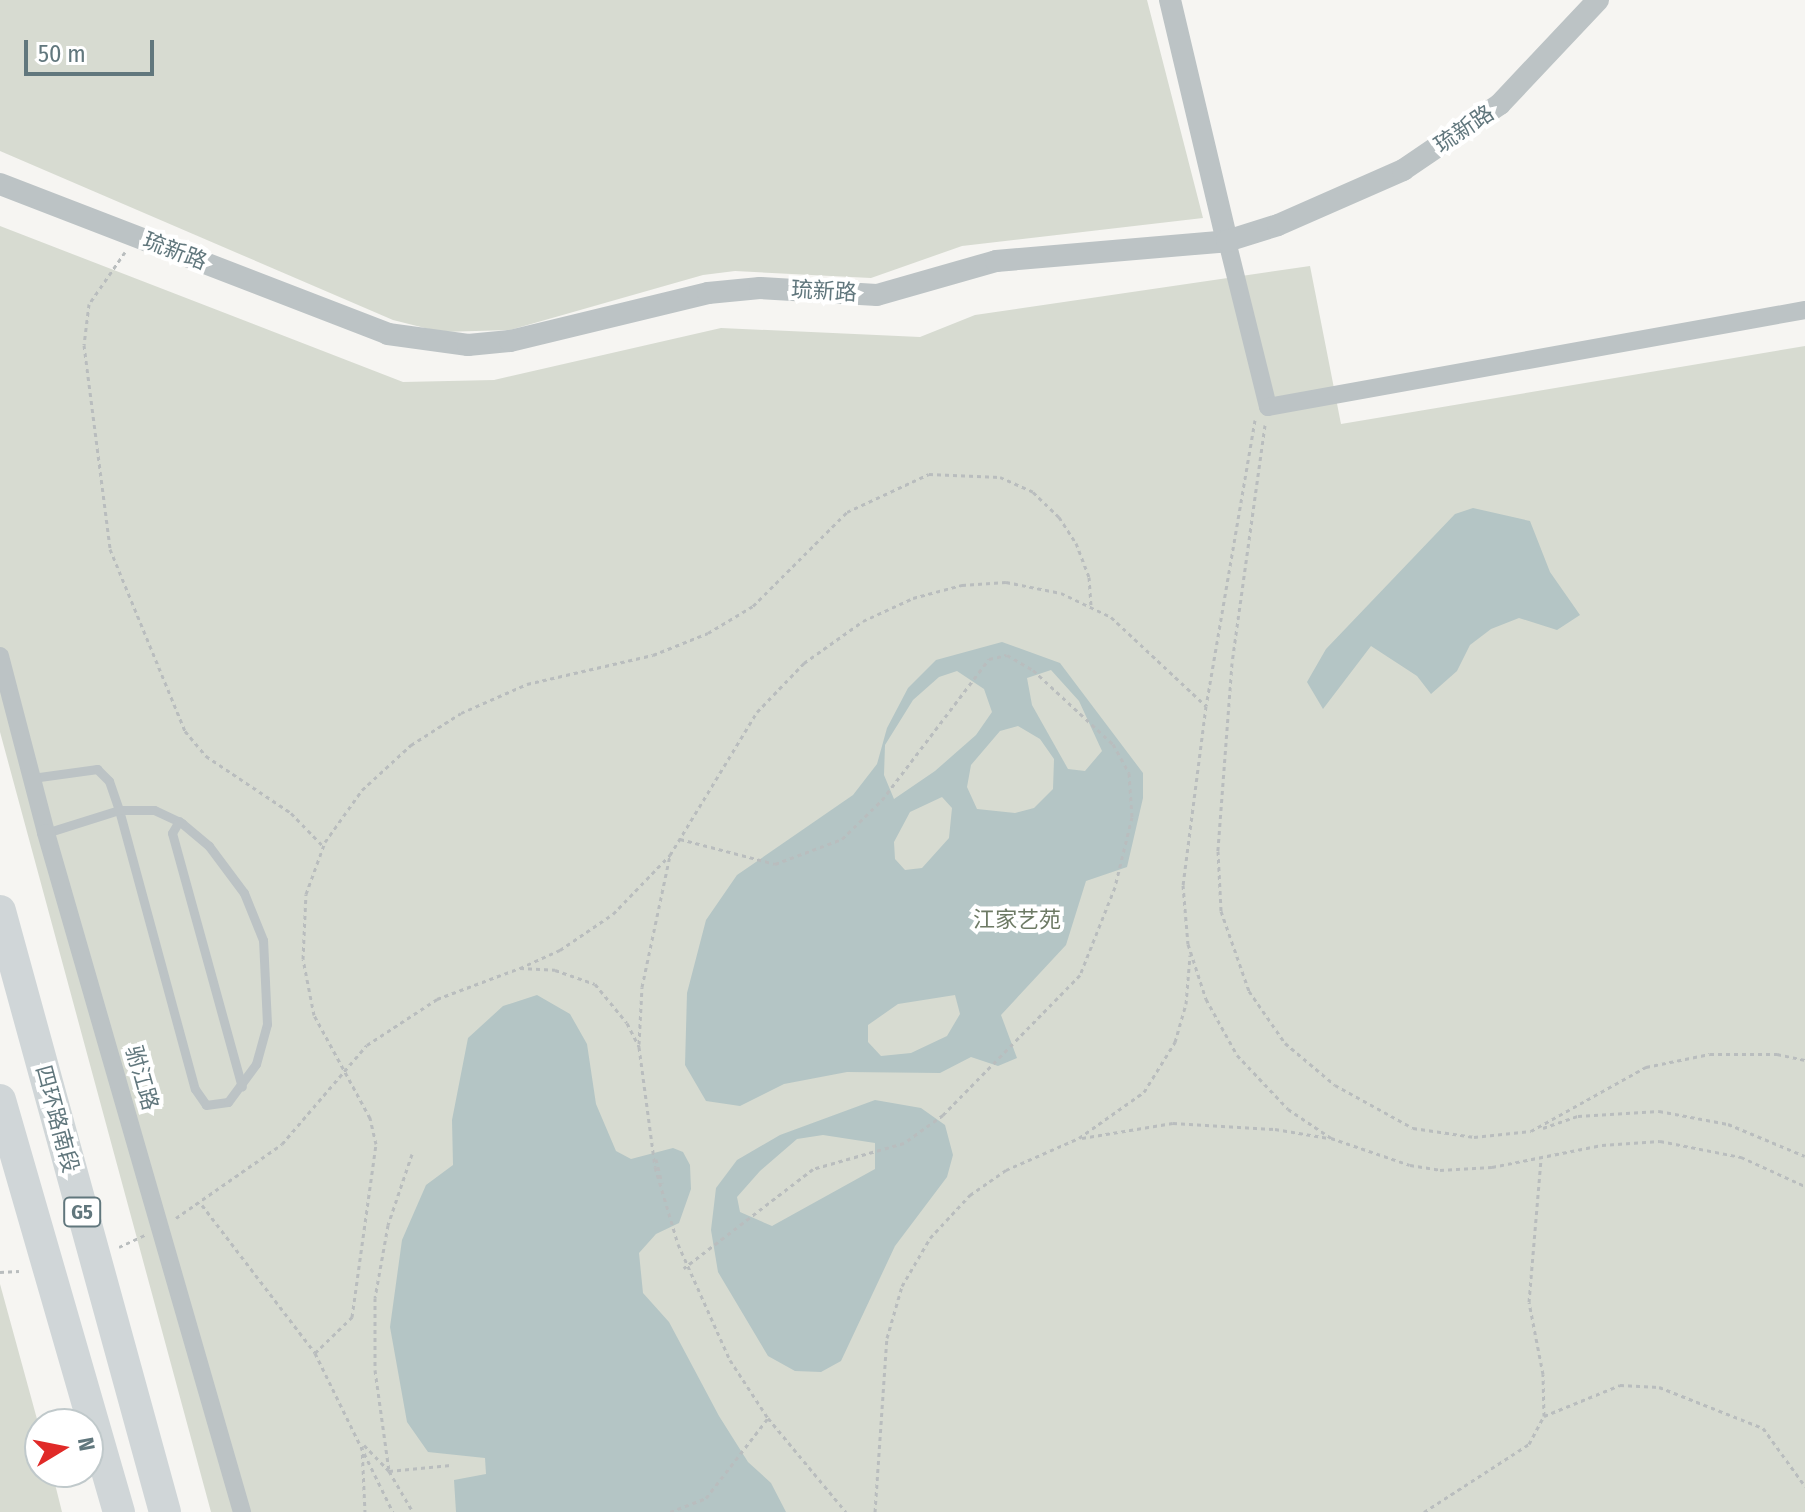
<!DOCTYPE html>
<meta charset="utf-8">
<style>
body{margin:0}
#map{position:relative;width:1805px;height:1512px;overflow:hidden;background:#f6f5f2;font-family:"Fira Sans Condensed","Noto Sans SC",sans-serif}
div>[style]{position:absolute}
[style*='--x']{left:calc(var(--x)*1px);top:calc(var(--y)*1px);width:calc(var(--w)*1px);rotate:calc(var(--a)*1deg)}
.green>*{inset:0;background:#d7dbd1}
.water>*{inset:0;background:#b4c5c5}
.path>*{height:3px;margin-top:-1.5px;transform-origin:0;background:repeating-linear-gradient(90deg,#b9bdbe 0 4px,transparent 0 8px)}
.service>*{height:9px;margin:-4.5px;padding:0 4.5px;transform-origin:4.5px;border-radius:4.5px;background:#bcc3c5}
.minor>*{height:18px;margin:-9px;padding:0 9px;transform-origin:9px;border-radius:9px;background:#bcc3c5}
.tertiary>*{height:22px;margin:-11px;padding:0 11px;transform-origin:11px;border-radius:11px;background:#bcc3c5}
.motorway>*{height:32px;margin:-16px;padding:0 16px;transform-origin:16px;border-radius:16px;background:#d0d6d8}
span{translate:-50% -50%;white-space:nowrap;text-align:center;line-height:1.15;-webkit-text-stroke:8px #fff;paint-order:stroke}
.shield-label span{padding:2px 6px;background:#fff;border:2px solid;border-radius:6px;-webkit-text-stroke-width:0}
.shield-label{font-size:20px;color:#61777d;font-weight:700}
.street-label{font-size:22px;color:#61777d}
.park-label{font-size:22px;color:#6d7a64}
.north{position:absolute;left:24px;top:1408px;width:80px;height:80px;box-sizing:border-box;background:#fff;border:2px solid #c0c9cb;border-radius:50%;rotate:80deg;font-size:22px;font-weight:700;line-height:32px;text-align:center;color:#61777d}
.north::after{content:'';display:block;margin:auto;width:28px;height:36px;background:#e02a28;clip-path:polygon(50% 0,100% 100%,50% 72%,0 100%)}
.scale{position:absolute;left:24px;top:40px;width:130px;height:36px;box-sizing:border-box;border:4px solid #61777d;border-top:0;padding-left:10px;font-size:24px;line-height:28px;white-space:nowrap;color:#61777d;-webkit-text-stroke:6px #fff;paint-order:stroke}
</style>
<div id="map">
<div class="green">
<i style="clip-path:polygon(0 0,1147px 0,1203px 218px,962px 246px,871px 278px,735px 271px,703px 275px,510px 330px,441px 332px,393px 320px,0 151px)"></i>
<i style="clip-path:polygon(0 226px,403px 382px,494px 380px,721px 328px,920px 337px,975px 315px,1310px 266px,1341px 424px,1805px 346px,1805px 1512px,211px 1512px,0 732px)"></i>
<i style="clip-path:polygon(0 1284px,40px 1430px,40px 1472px,52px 1472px,62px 1512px,0 1512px)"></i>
</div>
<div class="water">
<i style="clip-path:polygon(1473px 508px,1530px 521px,1550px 572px,1580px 615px,1557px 630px,1519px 618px,1491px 629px,1470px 645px,1457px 671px,1431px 694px,1417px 676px,1371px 646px,1323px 709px,1307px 682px,1326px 649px,1455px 514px)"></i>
<i style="clip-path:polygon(evenodd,1002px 642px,1060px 663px,1143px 773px,1143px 798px,1127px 867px,1086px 881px,1066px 945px,1001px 1015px,1017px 1058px,998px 1066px,971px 1057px,940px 1073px,847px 1072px,784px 1084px,740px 1106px,706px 1101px,685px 1065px,687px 993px,706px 920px,737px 875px,853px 795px,877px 764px,887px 728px,908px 688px,936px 660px,1002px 642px,1051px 670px,1079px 701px,1102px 751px,1085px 771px,1068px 769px,1032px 705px,1027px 678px,1051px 670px,1002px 642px,957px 671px,984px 689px,992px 712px,976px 735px,935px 771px,894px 799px,884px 775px,885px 745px,913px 700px,939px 677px,957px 671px,1002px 642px,1018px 726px,1040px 739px,1054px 759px,1053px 789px,1034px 808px,1015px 813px,977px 809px,967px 787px,971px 765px,1000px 731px,1018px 726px,1002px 642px,942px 797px,952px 808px,949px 838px,922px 868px,905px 870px,895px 859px,894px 842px,910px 812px,942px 797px,1002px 642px,955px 995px,960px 1014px,947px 1036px,911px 1053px,881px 1056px,868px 1042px,868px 1025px,898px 1004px,955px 995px)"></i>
<i style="clip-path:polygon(537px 995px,570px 1014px,587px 1044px,596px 1104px,616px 1151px,631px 1159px,673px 1148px,683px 1152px,690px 1165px,691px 1189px,679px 1223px,656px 1234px,639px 1253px,643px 1293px,669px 1322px,719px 1416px,748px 1462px,771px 1483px,786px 1512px,456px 1512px,454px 1480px,486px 1474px,485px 1458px,428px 1452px,407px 1422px,390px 1327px,402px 1240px,426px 1185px,453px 1165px,452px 1120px,468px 1038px,503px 1006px)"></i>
<i style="clip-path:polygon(evenodd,875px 1100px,921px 1108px,945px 1125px,953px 1155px,947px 1177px,895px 1246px,841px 1361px,821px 1372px,795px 1371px,768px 1356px,718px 1272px,711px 1230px,716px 1188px,737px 1160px,780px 1135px,875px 1100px,823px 1135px,875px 1143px,875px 1169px,772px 1226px,740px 1212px,737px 1197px,760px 1171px,797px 1139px,823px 1135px)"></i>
</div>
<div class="path">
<i style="--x:125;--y:252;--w:63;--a:124.7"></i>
<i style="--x:89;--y:304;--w:41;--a:97"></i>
<i style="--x:84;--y:345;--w:206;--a:82.7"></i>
<i style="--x:110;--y:549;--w:197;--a:67.6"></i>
<i style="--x:185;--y:731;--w:33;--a:50"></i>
<i style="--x:206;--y:756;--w:102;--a:33.8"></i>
<i style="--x:291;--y:813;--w:46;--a:45.9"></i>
<i style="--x:1255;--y:420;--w:290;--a:99.7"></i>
<i style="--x:1206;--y:706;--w:180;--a:97.3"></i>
<i style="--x:1183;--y:885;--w:59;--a:85.2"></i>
<i style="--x:1188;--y:944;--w:58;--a:71.9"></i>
<i style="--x:1206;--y:999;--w:64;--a:61"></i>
<i style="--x:1237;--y:1055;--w:74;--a:46.6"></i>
<i style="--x:1288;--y:1109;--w:52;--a:34"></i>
<i style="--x:1331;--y:1138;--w:83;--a:18.9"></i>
<i style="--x:1410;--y:1165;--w:30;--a:9"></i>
<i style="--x:1440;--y:1170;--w:52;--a:-3.3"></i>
<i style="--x:1492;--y:1167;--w:112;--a:-11.3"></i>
<i style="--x:1602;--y:1145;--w:58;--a:-3.9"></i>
<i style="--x:1660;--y:1141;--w:83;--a:11.2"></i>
<i style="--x:1741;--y:1157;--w:70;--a:24.4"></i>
<i style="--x:1265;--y:425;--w:240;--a:97.9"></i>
<i style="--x:1232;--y:663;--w:189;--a:94.3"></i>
<i style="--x:1218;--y:851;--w:60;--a:87.1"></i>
<i style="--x:1221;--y:911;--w:85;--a:70.7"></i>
<i style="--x:1249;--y:991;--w:63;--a:55.3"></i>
<i style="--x:1285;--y:1043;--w:65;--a:40"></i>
<i style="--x:1335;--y:1085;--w:89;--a:28.9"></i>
<i style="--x:1413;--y:1128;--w:62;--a:8.4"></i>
<i style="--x:1474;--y:1137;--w:57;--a:-6"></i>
<i style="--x:1531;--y:1131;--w:132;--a:-29.1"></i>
<i style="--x:1646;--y:1067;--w:65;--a:-11.5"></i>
<i style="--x:1710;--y:1054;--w:67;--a:0"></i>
<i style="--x:1777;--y:1054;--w:29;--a:12"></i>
<i style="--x:680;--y:839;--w:98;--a:14.7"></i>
<i style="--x:775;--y:864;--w:72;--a:-20.5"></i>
<i style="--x:842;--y:839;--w:56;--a:-44.3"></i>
<i style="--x:882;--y:800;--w:177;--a:-52.8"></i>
<i style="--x:989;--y:659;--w:18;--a:-13"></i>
<i style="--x:1007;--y:655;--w:30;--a:30"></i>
<i style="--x:1033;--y:670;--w:109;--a:42.8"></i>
<i style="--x:1113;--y:744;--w:33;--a:61"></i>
<i style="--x:1129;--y:773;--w:44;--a:86.1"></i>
<i style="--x:1132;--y:817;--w:72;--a:103.7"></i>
<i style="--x:1115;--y:887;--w:95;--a:111.7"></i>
<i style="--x:1080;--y:975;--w:196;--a:134.4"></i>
<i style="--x:943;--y:1115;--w:48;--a:144.3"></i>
<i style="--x:904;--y:1143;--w:95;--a:164.1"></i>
<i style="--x:813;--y:1169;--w:163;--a:142.5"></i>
<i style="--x:520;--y:968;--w:44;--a:-24.2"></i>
<i style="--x:560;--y:950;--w:64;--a:-34.2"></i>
<i style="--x:613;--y:914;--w:82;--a:-46"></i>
<i style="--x:670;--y:855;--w:167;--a:-58.7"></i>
<i style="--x:757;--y:712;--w:68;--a:-46.2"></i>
<i style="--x:804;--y:663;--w:72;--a:-35.4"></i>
<i style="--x:863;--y:621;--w:55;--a:-24.7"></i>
<i style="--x:913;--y:598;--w:51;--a:-14.9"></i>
<i style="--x:962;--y:585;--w:44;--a:-3.9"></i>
<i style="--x:1006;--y:582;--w:56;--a:11.3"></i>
<i style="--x:1061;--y:593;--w:55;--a:25.6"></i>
<i style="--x:1111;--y:617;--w:130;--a:43.1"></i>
<i style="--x:639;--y:1044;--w:57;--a:-87"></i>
<i style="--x:642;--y:987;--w:135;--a:-78"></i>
<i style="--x:1543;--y:1128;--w:37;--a:-19"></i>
<i style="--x:1578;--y:1116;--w:81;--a:-3.5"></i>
<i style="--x:1659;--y:1111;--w:70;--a:10.7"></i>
<i style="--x:1728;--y:1124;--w:83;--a:22.6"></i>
<i style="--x:1082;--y:1138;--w:92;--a:-9.4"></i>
<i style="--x:1173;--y:1123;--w:102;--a:3.4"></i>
<i style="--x:1275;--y:1129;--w:54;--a:9.6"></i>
<i style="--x:412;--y:1154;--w:75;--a:108.7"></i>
<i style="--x:388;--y:1225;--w:74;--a:100.1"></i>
<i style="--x:375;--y:1298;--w:72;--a:90"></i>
<i style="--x:375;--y:1370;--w:102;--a:82.1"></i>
<i style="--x:389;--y:1471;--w:48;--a:59.7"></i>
<i style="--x:656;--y:1159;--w:25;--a:76"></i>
<i style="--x:202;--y:1205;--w:186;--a:52.6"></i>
<i style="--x:315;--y:1353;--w:177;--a:63.9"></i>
<i style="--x:176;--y:1218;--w:129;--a:-34.9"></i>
<i style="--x:282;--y:1144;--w:130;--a:-49.4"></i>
<i style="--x:367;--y:1045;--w:84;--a:-33.3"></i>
<i style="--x:437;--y:999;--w:89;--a:-20.5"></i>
<i style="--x:520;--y:968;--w:35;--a:3"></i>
<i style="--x:555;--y:970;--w:42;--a:19.3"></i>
<i style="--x:595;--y:984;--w:50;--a:50.6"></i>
<i style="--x:627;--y:1023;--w:27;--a:63"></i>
<i style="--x:639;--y:1047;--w:121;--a:82.4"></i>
<i style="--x:655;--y:1167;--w:80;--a:73.4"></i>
<i style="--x:678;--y:1244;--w:127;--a:65.9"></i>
<i style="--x:730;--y:1360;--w:69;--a:56.8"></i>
<i style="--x:768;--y:1418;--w:122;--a:50.3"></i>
<i style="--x:119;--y:1247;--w:29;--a:-25"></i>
<i style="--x:0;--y:1272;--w:19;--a:-3"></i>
<i style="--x:315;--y:1353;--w:52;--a:-44.2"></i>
<i style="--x:352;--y:1317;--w:175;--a:-82.1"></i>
<i style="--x:376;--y:1144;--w:27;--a:-103"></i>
<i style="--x:370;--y:1118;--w:117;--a:-118.5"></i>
<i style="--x:314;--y:1015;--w:57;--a:-101.1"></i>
<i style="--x:303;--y:959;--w:65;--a:-87.4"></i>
<i style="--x:306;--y:894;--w:55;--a:-69.9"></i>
<i style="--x:325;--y:842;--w:64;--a:-54.6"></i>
<i style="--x:362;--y:790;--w:67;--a:-42.6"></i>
<i style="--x:411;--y:745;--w:59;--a:-32.6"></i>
<i style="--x:461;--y:713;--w:72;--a:-23.7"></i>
<i style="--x:527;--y:684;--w:129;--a:-13"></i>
<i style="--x:653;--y:655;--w:59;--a:-21.8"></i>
<i style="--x:708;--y:633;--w:52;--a:-31"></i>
<i style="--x:753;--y:606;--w:133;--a:-45"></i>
<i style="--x:847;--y:512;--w:90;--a:-24.9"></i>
<i style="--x:929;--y:474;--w:71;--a:2.4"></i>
<i style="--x:1000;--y:477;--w:36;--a:24"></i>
<i style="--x:1033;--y:492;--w:36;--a:44"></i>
<i style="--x:1059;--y:517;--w:31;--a:57"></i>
<i style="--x:1076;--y:543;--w:36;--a:69"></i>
<i style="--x:1089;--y:577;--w:31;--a:86"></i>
<i style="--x:1544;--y:1416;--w:82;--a:-22.2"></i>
<i style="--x:1620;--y:1385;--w:39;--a:3"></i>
<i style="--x:1659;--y:1387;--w:112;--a:21.5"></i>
<i style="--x:1763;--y:1428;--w:72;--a:54.1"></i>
<i style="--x:364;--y:1445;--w:36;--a:46"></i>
<i style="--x:389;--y:1471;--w:62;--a:-5.5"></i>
<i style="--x:362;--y:1446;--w:66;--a:87.4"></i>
<i style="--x:670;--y:1512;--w:39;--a:-21"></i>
<i style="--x:706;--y:1498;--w:101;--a:-52.2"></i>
<i style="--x:875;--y:1512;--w:174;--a:-86.1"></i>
<i style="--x:887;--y:1338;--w:54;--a:-73.9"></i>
<i style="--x:902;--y:1286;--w:56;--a:-59.7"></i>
<i style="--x:930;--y:1238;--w:59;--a:-47.1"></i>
<i style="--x:970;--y:1195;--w:44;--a:-34.8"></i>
<i style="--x:1006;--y:1170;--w:80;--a:-23.7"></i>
<i style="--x:1079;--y:1138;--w:80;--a:-35.3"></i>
<i style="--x:1144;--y:1092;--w:59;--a:-58.2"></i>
<i style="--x:1175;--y:1042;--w:40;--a:-74"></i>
<i style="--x:1186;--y:1004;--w:49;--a:-85.3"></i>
<i style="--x:1424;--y:1512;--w:125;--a:-32.9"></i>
<i style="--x:1529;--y:1444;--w:32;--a:-62"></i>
<i style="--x:1544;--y:1416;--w:42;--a:-91.4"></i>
<i style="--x:1543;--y:1374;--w:73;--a:-101"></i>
<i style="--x:1529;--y:1302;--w:144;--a:-85.2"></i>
</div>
<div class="service">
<i style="--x:32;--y:778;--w:66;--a:-7.9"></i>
<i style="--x:97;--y:769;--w:17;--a:45"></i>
<i style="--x:109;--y:781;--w:31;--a:71"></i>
<i style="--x:119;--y:810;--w:289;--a:74.8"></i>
<i style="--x:195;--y:1089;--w:19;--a:55"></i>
<i style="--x:206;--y:1105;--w:22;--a:-8"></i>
<i style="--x:228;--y:1102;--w:47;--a:-53.6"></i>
<i style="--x:256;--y:1064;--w:41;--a:-74.6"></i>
<i style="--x:267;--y:1024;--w:84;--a:-92.7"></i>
<i style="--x:263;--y:940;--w:51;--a:-112"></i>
<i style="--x:244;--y:893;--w:59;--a:-126.7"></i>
<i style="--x:209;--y:846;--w:35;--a:-140"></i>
<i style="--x:182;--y:823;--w:31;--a:-155"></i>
<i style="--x:154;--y:810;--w:35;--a:180"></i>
<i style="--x:119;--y:810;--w:77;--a:162.5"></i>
<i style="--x:179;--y:821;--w:14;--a:120"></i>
<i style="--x:172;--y:833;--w:263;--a:74.6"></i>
</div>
<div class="minor">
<i style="--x:1227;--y:241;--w:171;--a:76.1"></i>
<i style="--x:1268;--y:407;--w:546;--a:-10.24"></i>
<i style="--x:0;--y:656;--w:183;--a:75.4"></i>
<i style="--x:46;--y:833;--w:707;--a:73.9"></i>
</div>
<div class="tertiary">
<i style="--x:1170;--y:0;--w:248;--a:76.7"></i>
<i style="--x:0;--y:184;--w:416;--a:21.1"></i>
<i style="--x:388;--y:334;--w:81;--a:7.8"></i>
<i style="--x:468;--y:345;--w:42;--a:-5.4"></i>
<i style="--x:510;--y:341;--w:204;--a:-13.6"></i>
<i style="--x:708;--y:293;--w:52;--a:-5.5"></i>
<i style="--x:760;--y:288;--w:117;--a:3.4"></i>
<i style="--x:877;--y:295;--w:124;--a:-15.9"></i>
<i style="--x:996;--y:261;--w:232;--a:-4.9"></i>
<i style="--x:1227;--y:241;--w:53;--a:-17.4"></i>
<i style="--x:1278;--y:225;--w:137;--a:-23.7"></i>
<i style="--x:1403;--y:170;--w:117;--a:-34.2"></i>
<i style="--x:1500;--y:104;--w:143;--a:-46.7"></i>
</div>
<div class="motorway">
<i style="--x:0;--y:911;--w:623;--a:74.65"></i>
<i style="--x:0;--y:1100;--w:429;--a:73.9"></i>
</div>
<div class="shield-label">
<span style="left:82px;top:1212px">G5</span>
</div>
<div class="street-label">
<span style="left:1464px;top:129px;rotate:-34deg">琉新路</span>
<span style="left:175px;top:251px;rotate:21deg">琉新路</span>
<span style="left:824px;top:291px;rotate:3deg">琉新路</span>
<span style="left:142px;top:1078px;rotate:74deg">驸江路</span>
<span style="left:57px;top:1119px;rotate:75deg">四环路南段</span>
</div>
<div class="park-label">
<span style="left:1017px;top:920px">江家艺苑</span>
</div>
<div class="north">N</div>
<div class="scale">50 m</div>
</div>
